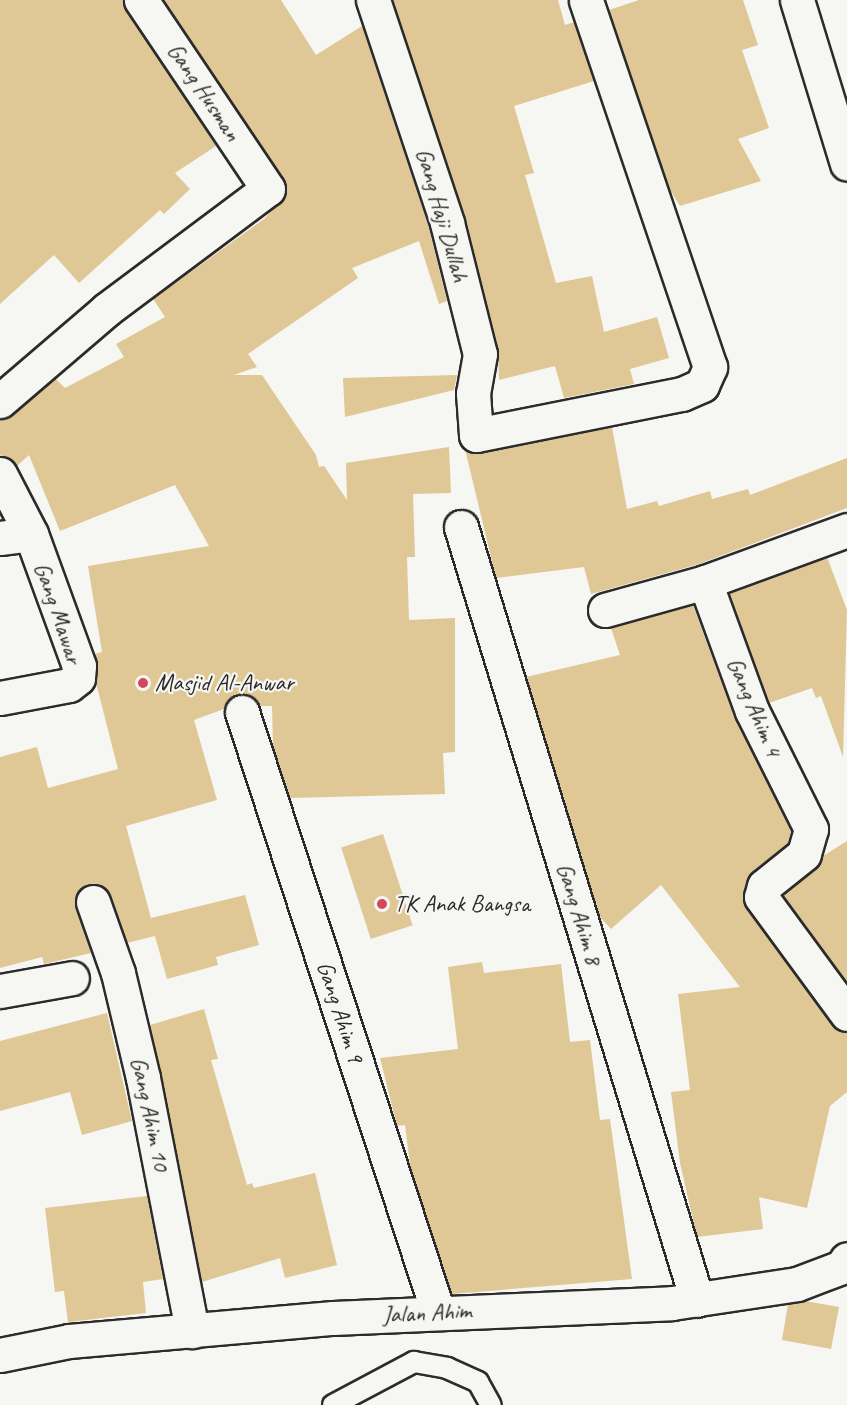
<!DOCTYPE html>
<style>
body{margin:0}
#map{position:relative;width:847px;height:1405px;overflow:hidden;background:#f6f6f2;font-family:Caveat,sans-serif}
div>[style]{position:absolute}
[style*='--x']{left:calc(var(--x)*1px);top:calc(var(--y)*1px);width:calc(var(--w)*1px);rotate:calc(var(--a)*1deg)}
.building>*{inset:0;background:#e0c796;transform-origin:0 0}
.roads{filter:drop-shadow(2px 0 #2b2b2b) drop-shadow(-2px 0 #2b2b2b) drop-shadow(0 2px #2b2b2b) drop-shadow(0 -2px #2b2b2b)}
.lane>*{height:20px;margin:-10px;padding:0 10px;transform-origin:10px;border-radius:10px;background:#f6f6f2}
.street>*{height:33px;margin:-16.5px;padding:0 16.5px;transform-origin:16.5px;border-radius:16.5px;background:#f6f6f2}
.dots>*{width:16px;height:16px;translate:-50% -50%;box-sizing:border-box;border:3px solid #f6f6f2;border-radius:50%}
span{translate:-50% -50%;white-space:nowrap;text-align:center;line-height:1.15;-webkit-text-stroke:4.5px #f6f6f2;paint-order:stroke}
.street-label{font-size:24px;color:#2b2b2b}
.poi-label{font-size:24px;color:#2b2b2b}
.left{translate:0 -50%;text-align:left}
</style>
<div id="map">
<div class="building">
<i style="clip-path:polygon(0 0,122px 0,216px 146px,175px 173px,190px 189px,164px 214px,160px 210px,79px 283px,54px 255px,0 304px)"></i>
<i style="clip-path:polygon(164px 0,281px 0,316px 55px,362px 26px,429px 228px,447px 301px,439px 304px,419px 241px,352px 268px,358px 278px,248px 354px,257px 367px,234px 375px,262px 375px,316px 455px,319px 467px,324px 466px,347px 500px,346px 463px,449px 447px,451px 493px,413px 494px,415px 557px,407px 557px,409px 620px,455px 618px,455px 752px,443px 753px,445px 794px,290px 798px,273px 747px,272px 706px,260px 706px,246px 694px,236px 694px,224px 709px,194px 720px,217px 800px,126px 826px,151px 918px,245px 895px,259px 945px,216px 957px,218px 965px,167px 979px,155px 936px,127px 943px,110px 895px,105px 887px,87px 884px,75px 899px,91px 953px,44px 964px,42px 957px,0 968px,0 757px,37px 747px,48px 788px,118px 769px,96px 683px,95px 654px,102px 652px,88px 566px,209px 546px,175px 485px,60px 531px,29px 455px,17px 466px,0 455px,0 419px,12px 415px,55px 378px,65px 388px,124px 357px,116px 344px,165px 317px,153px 299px,264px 219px,285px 197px,287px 188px)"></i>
<i style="clip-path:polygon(393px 0,558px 0,565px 25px,574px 22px,594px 81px,514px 106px,534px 173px,525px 175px,556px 283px,592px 276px,604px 332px,657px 317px,669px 358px,630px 369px,634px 384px,564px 398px,555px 366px,499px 380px,498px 349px,465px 218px)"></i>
<i style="clip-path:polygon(639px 0,743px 0,758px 45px,742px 50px,769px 128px,738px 139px,761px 181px,680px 206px,669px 188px,609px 10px)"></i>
<i style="clip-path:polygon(457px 375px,454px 390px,345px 417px,343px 378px)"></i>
<i style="clip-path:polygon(612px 427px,627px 509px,657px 501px,659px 506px,710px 491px,712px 499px,748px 489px,750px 495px,847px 458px,847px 508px,699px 564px,591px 594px,584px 567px,496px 578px,465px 449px,480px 453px)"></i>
<i style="clip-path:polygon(827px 557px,847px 610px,843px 757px,821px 696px,816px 698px,812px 688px,769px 703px,729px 593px)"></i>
<i style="clip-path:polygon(693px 605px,735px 719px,791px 831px,788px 843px,752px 872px,743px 901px,832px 1025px,847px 1032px,847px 1092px,830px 1106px,807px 1208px,759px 1197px,763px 1229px,697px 1237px,680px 1163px,671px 1092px,690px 1090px,678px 994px,740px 987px,661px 885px,611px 929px,600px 917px,526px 677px,620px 655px,611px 628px)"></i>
<i style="left:383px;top:834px;width:96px;height:44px;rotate:72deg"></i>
<i style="clip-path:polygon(847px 841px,847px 982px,783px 895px,816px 869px,823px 856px)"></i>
<i style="clip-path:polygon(482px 962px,484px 973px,561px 964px,570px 1042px,590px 1040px,600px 1120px,610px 1119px,632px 1279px,452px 1294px,410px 1165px,405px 1125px,397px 1126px,380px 1058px,458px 1049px,448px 967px)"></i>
<i style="clip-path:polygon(204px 1009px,218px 1059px,211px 1060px,247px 1185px,252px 1183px,254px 1188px,315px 1173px,337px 1265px,285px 1278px,280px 1258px,202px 1282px,150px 1025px)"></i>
<i style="clip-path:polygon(107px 1013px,132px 1121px,82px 1135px,70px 1092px,0 1111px,0 1041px)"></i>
<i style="clip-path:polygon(147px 1196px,163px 1279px,143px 1282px,146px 1313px,68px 1322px,64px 1291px,55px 1292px,45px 1208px)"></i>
<i style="clip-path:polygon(805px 1301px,839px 1307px,831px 1349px,782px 1340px,788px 1304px)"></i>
</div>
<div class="roads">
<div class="lane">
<i style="--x:333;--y:1405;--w:92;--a:-28"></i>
<i style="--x:414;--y:1362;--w:34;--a:10"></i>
<i style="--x:447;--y:1368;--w:34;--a:24"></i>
<i style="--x:478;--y:1382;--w:26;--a:61"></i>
</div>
<div class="street">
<i style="--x:373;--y:0;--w:235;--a:71.6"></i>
<i style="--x:447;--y:223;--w:135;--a:75.9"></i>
<i style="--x:480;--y:354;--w:40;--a:100"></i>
<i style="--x:473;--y:393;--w:42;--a:85.9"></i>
<i style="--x:476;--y:435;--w:210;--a:-11.3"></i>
<i style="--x:682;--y:394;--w:22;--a:-24"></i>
<i style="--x:702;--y:385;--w:20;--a:-66"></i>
<i style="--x:710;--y:367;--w:387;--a:-108.7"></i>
<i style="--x:797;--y:0;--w:171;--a:73"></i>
<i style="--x:0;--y:401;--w:140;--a:-40.6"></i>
<i style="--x:106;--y:310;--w:202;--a:-36.8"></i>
<i style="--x:268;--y:189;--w:228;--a:-123.9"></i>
<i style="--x:0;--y:474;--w:68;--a:62.7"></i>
<i style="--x:31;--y:534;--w:140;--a:70"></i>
<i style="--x:79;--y:666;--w:12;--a:95"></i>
<i style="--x:78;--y:678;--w:11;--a:142"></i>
<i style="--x:69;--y:685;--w:70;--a:169.3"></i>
<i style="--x:461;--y:527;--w:808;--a:73.02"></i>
<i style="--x:0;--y:538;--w:31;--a:-7"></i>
<i style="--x:705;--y:582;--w:137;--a:70"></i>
<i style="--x:752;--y:711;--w:132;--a:63.4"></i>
<i style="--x:811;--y:829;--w:26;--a:106"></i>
<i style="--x:804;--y:854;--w:51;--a:141.3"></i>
<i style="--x:764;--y:886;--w:11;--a:105"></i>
<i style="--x:761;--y:897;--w:145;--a:53.7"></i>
<i style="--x:605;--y:610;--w:104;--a:-15.6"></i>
<i style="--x:705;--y:582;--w:151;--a:-20.1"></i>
<i style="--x:242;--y:712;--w:631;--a:71.91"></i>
<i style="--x:93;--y:902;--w:75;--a:70.6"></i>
<i style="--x:118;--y:973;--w:108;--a:76.6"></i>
<i style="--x:143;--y:1078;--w:258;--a:79"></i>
<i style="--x:0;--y:991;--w:73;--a:-10.2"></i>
<i style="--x:0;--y:1355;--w:70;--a:-11.5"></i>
<i style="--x:69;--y:1341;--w:265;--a:-5"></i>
<i style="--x:333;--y:1318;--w:339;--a:-2.5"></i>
<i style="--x:672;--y:1303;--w:126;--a:-8.6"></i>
<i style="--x:797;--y:1284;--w:48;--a:-20.7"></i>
<i style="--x:842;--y:1267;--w:9;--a:-58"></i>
</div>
</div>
<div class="dots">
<i style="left:143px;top:683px;background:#d1495b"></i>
<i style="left:382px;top:904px;background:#d1495b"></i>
</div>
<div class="street-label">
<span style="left:204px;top:92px;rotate:56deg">Gang Husman</span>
<span style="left:442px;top:215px;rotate:74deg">Gang Haji Dullah</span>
<span style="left:58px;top:613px;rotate:71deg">Gang Mawar</span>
<span style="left:754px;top:707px;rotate:67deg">Gang Ahim 4</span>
<span style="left:579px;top:914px;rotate:73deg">Gang Ahim 8</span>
<span style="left:340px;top:1012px;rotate:72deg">Gang Ahim 9</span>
<span style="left:150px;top:1114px;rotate:78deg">Gang Ahim 10</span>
<span style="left:427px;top:1313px;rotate:-3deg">Jalan Ahim</span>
</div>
<div class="poi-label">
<span class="left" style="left:155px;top:683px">Masjid Al-Anwar</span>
<span class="left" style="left:394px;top:904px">TK Anak Bangsa</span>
</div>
</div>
